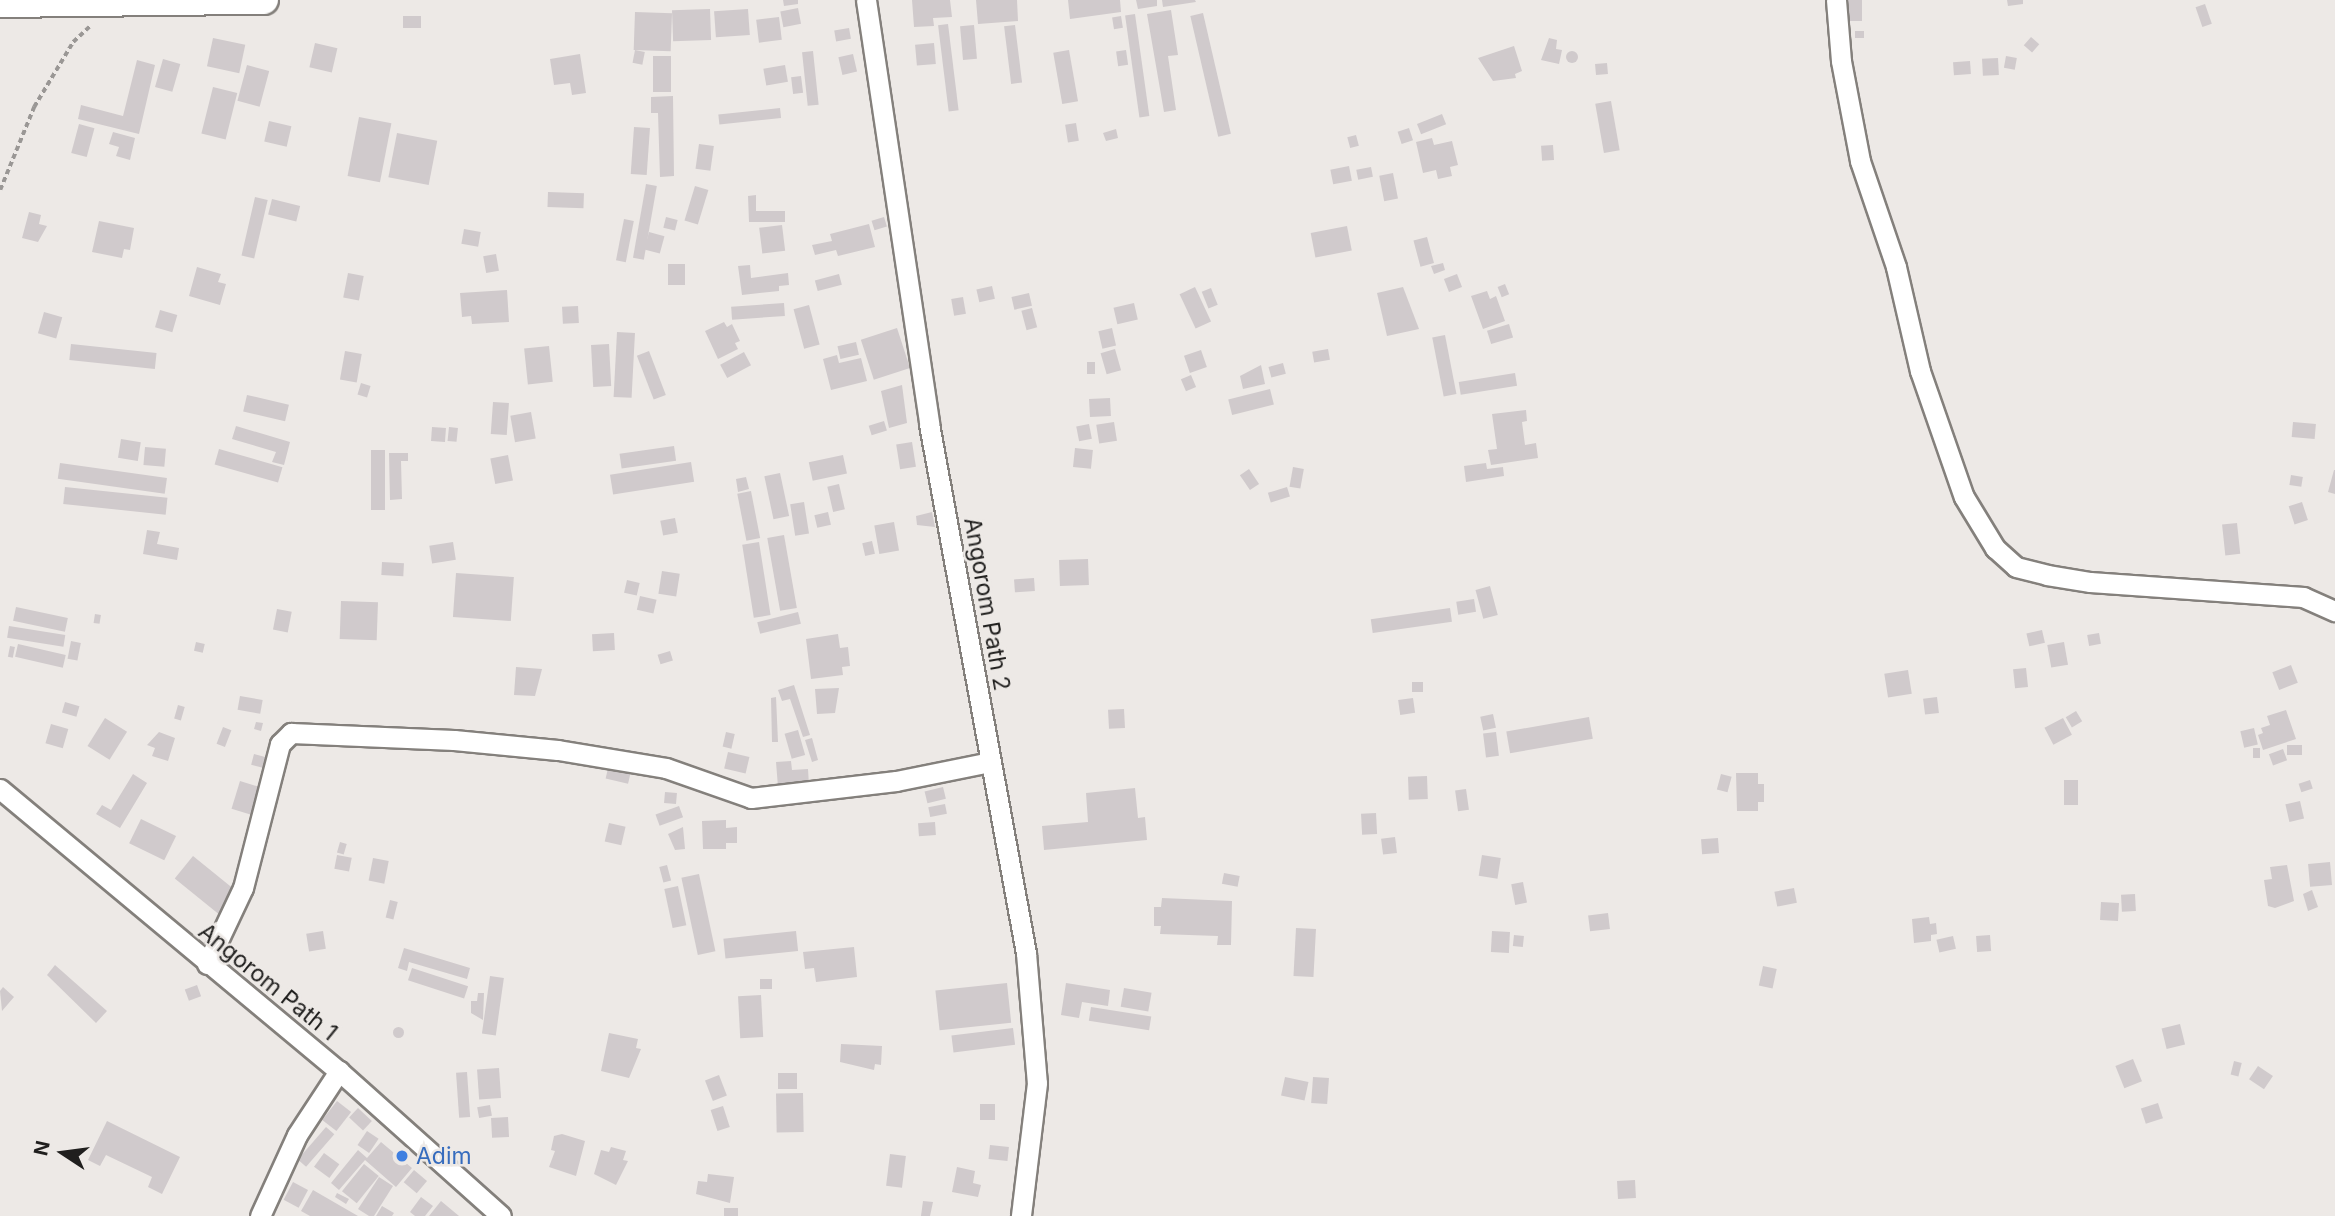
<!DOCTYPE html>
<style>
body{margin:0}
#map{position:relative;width:2335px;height:1216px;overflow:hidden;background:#ede9e6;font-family:Inter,sans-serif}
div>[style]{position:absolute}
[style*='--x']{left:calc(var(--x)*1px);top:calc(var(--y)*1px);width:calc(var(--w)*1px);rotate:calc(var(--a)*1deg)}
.building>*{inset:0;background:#d0cacc;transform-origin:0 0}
.round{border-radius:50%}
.path>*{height:3.5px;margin-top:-1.75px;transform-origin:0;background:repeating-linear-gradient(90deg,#9a9795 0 5px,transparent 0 8.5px)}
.roads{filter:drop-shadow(2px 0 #84807c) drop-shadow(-2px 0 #84807c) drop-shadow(0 2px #84807c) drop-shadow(0 -2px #84807c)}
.minor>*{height:19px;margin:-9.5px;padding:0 9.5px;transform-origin:9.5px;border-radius:9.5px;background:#fff}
.highway>*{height:28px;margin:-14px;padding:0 14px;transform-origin:14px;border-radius:14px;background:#fff}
.dots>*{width:19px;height:19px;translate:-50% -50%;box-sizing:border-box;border:4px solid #ede9e6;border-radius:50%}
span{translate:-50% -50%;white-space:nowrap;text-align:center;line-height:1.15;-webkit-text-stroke:5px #ede9e6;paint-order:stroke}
.street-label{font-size:23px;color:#201f1e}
.shop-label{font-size:23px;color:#366cbe}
.left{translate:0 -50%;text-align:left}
.north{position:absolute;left:28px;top:1118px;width:70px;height:70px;-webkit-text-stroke:5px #ede9e6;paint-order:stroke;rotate:283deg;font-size:19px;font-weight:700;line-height:28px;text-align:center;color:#201f1e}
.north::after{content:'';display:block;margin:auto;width:24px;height:32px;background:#201f1e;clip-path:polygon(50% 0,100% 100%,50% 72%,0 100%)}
</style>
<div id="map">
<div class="building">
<i style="clip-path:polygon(783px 0,798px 0,798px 4px,784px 6px)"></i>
<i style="clip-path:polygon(912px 0,950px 0,952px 17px,933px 18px,934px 26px,914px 27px)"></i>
<i style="clip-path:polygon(976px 0,1017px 0,1018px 21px,978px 24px)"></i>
<i style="clip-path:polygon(1068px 0,1120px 0,1121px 12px,1070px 19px)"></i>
<i style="clip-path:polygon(1136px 0,1157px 0,1157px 6px,1138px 9px)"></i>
<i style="clip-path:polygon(1162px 0,1195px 0,1196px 2px,1163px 7px)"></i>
<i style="left:1848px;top:0;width:14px;height:21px"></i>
<i style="clip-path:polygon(2007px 0,2023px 0,2023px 4px,2008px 6px)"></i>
<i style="left:2205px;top:4px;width:21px;height:10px;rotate:71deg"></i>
<i style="left:798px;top:8px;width:16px;height:18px;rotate:79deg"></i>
<i style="left:710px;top:9px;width:31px;height:38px;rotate:88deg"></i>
<i style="left:748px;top:9px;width:26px;height:34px;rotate:86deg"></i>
<i style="clip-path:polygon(1171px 10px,1178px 55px,1168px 56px,1176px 110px,1164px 112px,1147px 14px)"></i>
<i style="left:635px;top:12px;width:37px;height:38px;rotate:2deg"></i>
<i style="left:1203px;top:13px;width:124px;height:13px;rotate:77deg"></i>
<i style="left:1135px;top:14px;width:103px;height:10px;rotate:82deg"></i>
<i style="left:403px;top:16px;width:18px;height:12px"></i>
<i style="left:1121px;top:16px;width:12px;height:9px;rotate:81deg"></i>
<i style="left:779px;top:17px;width:23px;height:23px;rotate:83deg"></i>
<i style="left:948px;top:24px;width:87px;height:10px;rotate:83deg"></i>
<i style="left:974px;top:25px;width:34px;height:14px;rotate:85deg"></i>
<i style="left:1015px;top:25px;width:58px;height:11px;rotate:83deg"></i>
<i style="left:849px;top:28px;width:11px;height:15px;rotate:80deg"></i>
<i style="left:1855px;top:31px;width:9px;height:7px"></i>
<i style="left:2031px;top:37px;width:11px;height:11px;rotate:41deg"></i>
<i style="left:213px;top:38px;width:33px;height:29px;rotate:12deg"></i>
<i style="clip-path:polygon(1549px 38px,1557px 40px,1556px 49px,1562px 50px,1559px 64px,1541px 60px)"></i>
<i style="left:315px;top:43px;width:23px;height:25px;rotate:13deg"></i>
<i style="left:934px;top:43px;width:21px;height:19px;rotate:85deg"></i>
<i style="clip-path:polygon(1514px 46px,1522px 71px,1515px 74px,1516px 78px,1493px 81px,1478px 58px)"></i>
<i style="left:635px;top:50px;width:10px;height:13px;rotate:11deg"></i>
<i style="left:1069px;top:50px;width:52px;height:16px;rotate:80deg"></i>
<i style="left:1126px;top:50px;width:15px;height:10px;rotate:82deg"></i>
<i class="round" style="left:1566px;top:51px;width:12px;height:12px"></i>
<i style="left:813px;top:51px;width:54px;height:11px;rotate:84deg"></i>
<i style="clip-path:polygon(580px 54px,586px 93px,572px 95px,570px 83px,554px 85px,550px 59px)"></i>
<i style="left:853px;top:54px;width:18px;height:15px;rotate:77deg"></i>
<i style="left:653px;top:56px;width:18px;height:36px"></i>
<i style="left:2006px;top:56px;width:11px;height:12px;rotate:10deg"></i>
<i style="left:1998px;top:58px;width:17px;height:16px;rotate:87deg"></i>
<i style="left:163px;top:59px;width:18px;height:29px;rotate:16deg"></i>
<i style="clip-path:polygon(137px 60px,155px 65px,139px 134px,78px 119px,81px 105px,123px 116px)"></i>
<i style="left:1970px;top:61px;width:13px;height:17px;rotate:86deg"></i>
<i style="left:1607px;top:63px;width:11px;height:12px;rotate:85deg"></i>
<i style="left:247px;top:65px;width:23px;height:37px;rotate:15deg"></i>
<i style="left:785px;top:65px;width:17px;height:22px;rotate:80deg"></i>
<i style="left:801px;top:76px;width:17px;height:10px;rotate:83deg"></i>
<i style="left:213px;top:87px;width:25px;height:48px;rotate:14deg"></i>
<i style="clip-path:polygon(673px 96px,674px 176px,660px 177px,658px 113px,651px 113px,651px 97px)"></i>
<i style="left:1611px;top:101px;width:50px;height:16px;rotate:80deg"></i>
<i style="left:780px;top:108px;width:10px;height:62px;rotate:84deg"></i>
<i style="left:1442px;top:114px;width:11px;height:27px;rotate:68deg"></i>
<i style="left:359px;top:117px;width:33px;height:60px;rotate:11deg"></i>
<i style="left:269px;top:121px;width:23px;height:21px;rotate:13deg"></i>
<i style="left:1076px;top:123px;width:18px;height:11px;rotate:81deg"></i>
<i style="left:79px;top:124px;width:16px;height:30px;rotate:15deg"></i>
<i style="left:634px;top:127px;width:16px;height:47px;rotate:4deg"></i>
<i style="left:1409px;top:128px;width:13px;height:12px;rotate:72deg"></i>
<i style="clip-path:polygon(1116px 129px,1118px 138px,1106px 141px,1103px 133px)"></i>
<i style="clip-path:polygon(113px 132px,135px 138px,130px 160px,116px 156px,119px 147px,109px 144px)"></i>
<i style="left:397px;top:133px;width:41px;height:45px;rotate:11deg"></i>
<i style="left:1356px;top:135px;width:11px;height:9px;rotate:75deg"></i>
<i style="clip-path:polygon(1432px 138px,1434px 145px,1452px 141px,1458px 165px,1450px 167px,1452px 176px,1438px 179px,1436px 170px,1423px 173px,1416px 142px)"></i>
<i style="left:699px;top:144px;width:15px;height:25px;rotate:8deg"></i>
<i style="left:1553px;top:145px;width:15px;height:12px;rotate:86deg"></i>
<i style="left:1349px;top:166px;width:15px;height:19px;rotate:79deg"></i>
<i style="left:1371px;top:167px;width:10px;height:15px;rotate:79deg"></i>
<i style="left:1393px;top:173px;width:26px;height:14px;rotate:79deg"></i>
<i style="left:646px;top:184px;width:11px;height:75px;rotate:10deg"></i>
<i style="left:695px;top:186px;width:14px;height:36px;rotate:17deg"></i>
<i style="left:548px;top:192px;width:36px;height:15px;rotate:2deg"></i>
<i style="clip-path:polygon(756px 195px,756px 211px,785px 211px,785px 222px,749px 222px,748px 196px)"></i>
<i style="left:255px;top:197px;width:13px;height:60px;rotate:13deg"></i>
<i style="left:272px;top:199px;width:29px;height:16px;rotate:14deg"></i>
<i style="clip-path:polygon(29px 212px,41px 215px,39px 224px,47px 226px,38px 242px,22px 238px)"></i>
<i style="left:666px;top:217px;width:12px;height:11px;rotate:14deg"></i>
<i style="left:884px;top:217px;width:10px;height:13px;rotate:73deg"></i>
<i style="left:624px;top:219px;width:10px;height:42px;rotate:11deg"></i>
<i style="clip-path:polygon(99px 221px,134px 228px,130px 250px,124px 249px,122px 258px,92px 252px)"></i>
<i style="clip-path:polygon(869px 224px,875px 247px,838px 256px,836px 250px,815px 255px,812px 245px,832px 241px,830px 234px)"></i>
<i style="left:782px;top:225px;width:26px;height:23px;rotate:83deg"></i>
<i style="left:1347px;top:226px;width:25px;height:37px;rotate:79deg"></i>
<i style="left:464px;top:229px;width:17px;height:15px;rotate:10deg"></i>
<i style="left:649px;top:232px;width:16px;height:18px;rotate:15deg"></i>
<i style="left:1427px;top:237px;width:27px;height:14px;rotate:75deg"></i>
<i style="left:496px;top:254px;width:17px;height:13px;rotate:80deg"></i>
<i style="clip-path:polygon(1443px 263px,1445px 270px,1434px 274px,1431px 266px)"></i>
<i style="left:668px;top:264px;width:17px;height:21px"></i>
<i style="clip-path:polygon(750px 265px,751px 278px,788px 273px,789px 285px,779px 286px,779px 291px,742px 295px,738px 266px)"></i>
<i style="clip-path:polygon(197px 267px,221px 274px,218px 282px,226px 284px,220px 305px,189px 296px)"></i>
<i style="left:348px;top:273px;width:16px;height:25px;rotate:11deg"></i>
<i style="left:839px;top:274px;width:11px;height:25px;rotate:75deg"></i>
<i style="left:1457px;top:274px;width:14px;height:14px;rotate:69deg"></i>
<i style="left:1505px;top:284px;width:11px;height:8px;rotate:68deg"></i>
<i style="left:992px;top:286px;width:13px;height:16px;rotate:77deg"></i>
<i style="left:1195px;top:287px;width:38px;height:17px;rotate:65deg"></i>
<i style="clip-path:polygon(1403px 287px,1419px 329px,1387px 336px,1377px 293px)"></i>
<i style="left:1211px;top:288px;width:18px;height:10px;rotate:68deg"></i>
<i style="clip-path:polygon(507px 290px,509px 322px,472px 324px,471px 316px,462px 317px,460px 293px)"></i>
<i style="clip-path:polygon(1487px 291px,1490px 299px,1496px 296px,1505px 321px,1483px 329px,1471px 296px)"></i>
<i style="left:1029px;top:293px;width:13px;height:18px;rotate:77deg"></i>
<i style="left:963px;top:297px;width:17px;height:12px;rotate:80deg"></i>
<i style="left:784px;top:303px;width:13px;height:53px;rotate:86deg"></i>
<i style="left:1134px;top:303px;width:17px;height:21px;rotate:77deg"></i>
<i style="left:809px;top:305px;width:41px;height:16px;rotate:75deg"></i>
<i style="left:578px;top:306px;width:17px;height:16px;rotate:87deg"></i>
<i style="left:1032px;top:308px;width:20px;height:11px;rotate:75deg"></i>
<i style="left:160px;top:310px;width:18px;height:18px;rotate:16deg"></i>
<i style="left:44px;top:312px;width:19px;height:22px;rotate:16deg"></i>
<i style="clip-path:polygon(724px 322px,727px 327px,732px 324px,740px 341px,735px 343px,738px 349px,718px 359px,705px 331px)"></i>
<i style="left:1509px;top:324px;width:14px;height:23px;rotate:73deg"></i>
<i style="left:897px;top:328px;width:42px;height:38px;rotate:72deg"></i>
<i style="left:1112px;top:328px;width:18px;height:14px;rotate:77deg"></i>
<i style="left:617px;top:332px;width:18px;height:65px;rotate:3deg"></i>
<i style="left:1445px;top:335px;width:60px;height:13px;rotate:79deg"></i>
<i style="left:856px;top:342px;width:13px;height:19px;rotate:77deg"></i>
<i style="left:71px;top:344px;width:86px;height:16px;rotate:6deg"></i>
<i style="left:609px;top:344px;width:42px;height:18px;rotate:87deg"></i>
<i style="left:549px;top:346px;width:36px;height:25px;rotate:84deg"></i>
<i style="left:1115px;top:349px;width:22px;height:15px;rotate:74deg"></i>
<i style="left:1328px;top:349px;width:11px;height:16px;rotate:80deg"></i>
<i style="left:1201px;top:350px;width:18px;height:18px;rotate:71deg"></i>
<i style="left:345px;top:351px;width:17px;height:29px;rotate:10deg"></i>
<i style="left:649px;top:351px;width:47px;height:13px;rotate:69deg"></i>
<i style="left:744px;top:352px;width:15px;height:27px;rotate:62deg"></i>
<i style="clip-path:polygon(837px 355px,839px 363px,861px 358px,867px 381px,831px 390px,823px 359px)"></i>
<i style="left:1087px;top:362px;width:8px;height:12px"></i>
<i style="left:1283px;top:363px;width:11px;height:15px;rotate:75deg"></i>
<i style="clip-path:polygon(1261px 365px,1265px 384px,1243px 389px,1240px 376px)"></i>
<i style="left:1515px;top:373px;width:13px;height:57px;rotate:81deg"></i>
<i style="left:1191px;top:375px;width:13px;height:11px;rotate:67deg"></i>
<i style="left:361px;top:383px;width:10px;height:12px;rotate:17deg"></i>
<i style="clip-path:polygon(902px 385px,907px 423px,889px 428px,881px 391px)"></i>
<i style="left:1270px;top:389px;width:16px;height:43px;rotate:76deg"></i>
<i style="left:247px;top:395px;width:43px;height:17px;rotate:13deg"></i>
<i style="left:1110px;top:398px;width:18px;height:21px;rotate:87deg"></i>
<i style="left:493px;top:402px;width:16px;height:32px;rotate:4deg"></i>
<i style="clip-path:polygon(1526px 410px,1527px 421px,1522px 422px,1525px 445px,1536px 443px,1538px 458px,1491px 465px,1488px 450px,1497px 449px,1492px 414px)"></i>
<i style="left:531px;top:412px;width:27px;height:21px;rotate:80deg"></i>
<i style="left:884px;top:421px;width:10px;height:16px;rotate:73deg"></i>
<i style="left:1114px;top:422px;width:19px;height:18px;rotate:81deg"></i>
<i style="left:2293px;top:422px;width:23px;height:15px;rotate:5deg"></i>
<i style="left:1089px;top:424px;width:15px;height:13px;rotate:79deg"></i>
<i style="clip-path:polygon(236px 426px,290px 442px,284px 465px,272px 462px,276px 452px,232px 439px)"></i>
<i style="left:432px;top:427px;width:14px;height:14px;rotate:4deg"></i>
<i style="left:449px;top:427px;width:9px;height:14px;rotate:6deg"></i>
<i style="left:121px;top:439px;width:20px;height:19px;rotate:9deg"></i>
<i style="left:912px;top:442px;width:25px;height:16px;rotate:81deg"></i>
<i style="left:674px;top:446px;width:15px;height:55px;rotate:82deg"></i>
<i style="left:145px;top:447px;width:21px;height:18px;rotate:5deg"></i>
<i style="left:1075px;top:448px;width:18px;height:19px;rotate:6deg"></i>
<i style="left:219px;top:449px;width:66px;height:16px;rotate:16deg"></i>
<i style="left:371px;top:450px;width:14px;height:60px"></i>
<i style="clip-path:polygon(389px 453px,408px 453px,408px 461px,401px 461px,402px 499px,390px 500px)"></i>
<i style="left:508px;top:455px;width:26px;height:18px;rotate:79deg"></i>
<i style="left:843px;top:455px;width:19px;height:35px;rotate:78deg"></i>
<i style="left:691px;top:462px;width:20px;height:82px;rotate:81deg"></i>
<i style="left:60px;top:463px;width:108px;height:16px;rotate:8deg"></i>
<i style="clip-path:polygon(1486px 463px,1487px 469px,1503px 467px,1504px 476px,1466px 482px,1464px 466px)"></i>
<i style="left:1293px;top:467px;width:11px;height:20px;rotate:10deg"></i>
<i style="left:1249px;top:469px;width:18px;height:11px;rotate:56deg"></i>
<i style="clip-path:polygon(2334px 470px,2335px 470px,2335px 494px,2328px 492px)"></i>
<i style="left:780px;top:473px;width:44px;height:16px;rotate:78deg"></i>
<i style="left:2291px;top:475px;width:12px;height:10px;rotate:9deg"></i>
<i style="clip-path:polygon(746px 477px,749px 489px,738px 492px,736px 479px)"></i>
<i style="left:839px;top:484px;width:26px;height:12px;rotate:77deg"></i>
<i style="left:65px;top:487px;width:103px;height:17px;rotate:6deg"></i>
<i style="left:1287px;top:487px;width:10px;height:20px;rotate:73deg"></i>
<i style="left:751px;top:491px;width:48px;height:14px;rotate:79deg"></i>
<i style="left:804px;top:502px;width:32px;height:14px;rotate:81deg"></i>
<i style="left:2302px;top:502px;width:19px;height:14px;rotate:72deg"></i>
<i style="left:828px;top:512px;width:13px;height:14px;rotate:77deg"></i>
<i style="clip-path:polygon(932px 512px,935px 527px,917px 525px,916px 516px)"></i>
<i style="left:675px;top:518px;width:15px;height:15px;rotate:79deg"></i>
<i style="left:894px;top:522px;width:29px;height:20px;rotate:80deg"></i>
<i style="left:2237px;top:523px;width:31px;height:15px;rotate:84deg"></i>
<i style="clip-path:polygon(147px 530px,160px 532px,157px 544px,179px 548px,177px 560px,143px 554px)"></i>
<i style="left:784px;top:535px;width:74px;height:17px;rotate:80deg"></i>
<i style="left:872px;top:541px;width:13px;height:10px;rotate:77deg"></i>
<i style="left:453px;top:542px;width:18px;height:24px;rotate:81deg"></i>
<i style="left:759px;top:542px;width:74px;height:17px;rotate:81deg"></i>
<i style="left:1088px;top:559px;width:26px;height:29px;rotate:88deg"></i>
<i style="left:382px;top:562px;width:22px;height:13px;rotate:3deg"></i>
<i style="left:662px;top:571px;width:18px;height:23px;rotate:9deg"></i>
<i style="left:456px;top:573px;width:58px;height:44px;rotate:4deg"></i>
<i style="left:1034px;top:578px;width:13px;height:20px;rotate:86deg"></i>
<i style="left:627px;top:580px;width:13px;height:13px;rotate:13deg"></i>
<i style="left:1490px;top:586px;width:30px;height:15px;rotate:75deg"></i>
<i style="left:640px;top:596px;width:17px;height:14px;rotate:13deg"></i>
<i style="left:1474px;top:599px;width:13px;height:18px;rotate:81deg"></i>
<i style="left:341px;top:601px;width:37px;height:38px;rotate:2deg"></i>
<i style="left:16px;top:607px;width:53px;height:14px;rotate:12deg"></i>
<i style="left:1450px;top:608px;width:14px;height:80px;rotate:82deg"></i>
<i style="left:277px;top:609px;width:15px;height:21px;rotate:11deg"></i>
<i style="left:798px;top:612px;width:12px;height:42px;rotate:76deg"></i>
<i style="left:95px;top:614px;width:6px;height:9px;rotate:9deg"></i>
<i style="left:9px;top:626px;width:57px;height:12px;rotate:9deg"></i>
<i style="left:2042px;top:630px;width:13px;height:16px;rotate:77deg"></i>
<i style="left:614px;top:633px;width:17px;height:22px;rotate:87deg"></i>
<i style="left:2099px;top:633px;width:11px;height:12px;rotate:80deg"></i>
<i style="clip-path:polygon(838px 634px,840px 648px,848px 647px,850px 666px,842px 667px,843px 675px,811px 679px,806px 639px)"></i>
<i style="left:71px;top:641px;width:10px;height:18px;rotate:11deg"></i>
<i style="left:196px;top:642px;width:9px;height:9px;rotate:13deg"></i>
<i style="left:2064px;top:642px;width:23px;height:17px;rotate:80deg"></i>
<i style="left:18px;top:644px;width:49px;height:13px;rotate:13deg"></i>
<i style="left:10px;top:646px;width:5px;height:11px;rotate:11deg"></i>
<i style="left:670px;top:651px;width:10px;height:13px;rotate:73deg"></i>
<i style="left:2291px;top:665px;width:19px;height:20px;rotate:69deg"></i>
<i style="clip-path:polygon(516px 667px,542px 669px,535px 696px,514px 695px)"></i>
<i style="left:2026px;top:668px;width:19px;height:13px;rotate:84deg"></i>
<i style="left:1908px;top:670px;width:24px;height:24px;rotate:81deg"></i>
<i style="left:1412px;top:682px;width:11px;height:10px"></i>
<i style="clip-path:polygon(794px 685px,810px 735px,803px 737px,790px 699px,782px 701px,778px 690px)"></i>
<i style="clip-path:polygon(839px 688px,835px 713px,817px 714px,815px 689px)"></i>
<i style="left:240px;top:696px;width:23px;height:14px;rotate:10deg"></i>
<i style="clip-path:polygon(776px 697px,778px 742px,772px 742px,771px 698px)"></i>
<i style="left:1937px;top:697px;width:16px;height:14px;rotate:83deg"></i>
<i style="left:1413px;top:698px;width:15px;height:15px;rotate:82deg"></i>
<i style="left:65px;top:702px;width:15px;height:11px;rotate:16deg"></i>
<i style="left:178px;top:705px;width:7px;height:14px;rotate:16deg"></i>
<i style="left:1124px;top:709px;width:19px;height:16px;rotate:87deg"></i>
<i style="clip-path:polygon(2286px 710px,2296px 739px,2263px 750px,2258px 735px,2263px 733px,2261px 728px,2270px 725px,2267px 716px)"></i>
<i style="left:2076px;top:711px;width:12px;height:12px;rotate:59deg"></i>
<i style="left:1493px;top:714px;width:14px;height:13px;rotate:78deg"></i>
<i style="left:1589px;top:717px;width:22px;height:84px;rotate:80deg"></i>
<i style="left:105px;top:718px;width:26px;height:33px;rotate:32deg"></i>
<i style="left:2063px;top:718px;width:19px;height:21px;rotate:62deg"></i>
<i style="clip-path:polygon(256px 722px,263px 723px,261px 731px,254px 729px)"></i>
<i style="left:51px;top:724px;width:18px;height:20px;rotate:16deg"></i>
<i style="left:223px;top:727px;width:9px;height:18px;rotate:21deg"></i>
<i style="left:2254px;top:728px;width:17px;height:14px;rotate:77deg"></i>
<i style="left:798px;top:730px;width:26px;height:14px;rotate:74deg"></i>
<i style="clip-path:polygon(159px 732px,175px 738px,168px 761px,152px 756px,155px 748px,147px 745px)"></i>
<i style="left:726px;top:732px;width:9px;height:15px;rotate:13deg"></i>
<i style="left:1496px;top:732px;width:24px;height:13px;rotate:83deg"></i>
<i style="clip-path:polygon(812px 738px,818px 760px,812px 762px,805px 740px)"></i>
<i style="left:2302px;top:745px;width:10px;height:15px;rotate:90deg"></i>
<i style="left:2253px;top:748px;width:7px;height:10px"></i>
<i style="left:2283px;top:749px;width:12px;height:15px;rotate:70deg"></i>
<i style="left:728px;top:752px;width:22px;height:17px;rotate:13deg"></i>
<i style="left:254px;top:754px;width:20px;height:11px;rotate:15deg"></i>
<i style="clip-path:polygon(791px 761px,792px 770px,808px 769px,809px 785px,778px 787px,776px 762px)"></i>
<i style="left:609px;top:764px;width:23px;height:15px;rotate:13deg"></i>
<i style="clip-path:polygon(1736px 773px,1758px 773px,1758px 784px,1764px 784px,1764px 802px,1758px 802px,1758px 811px,1737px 811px)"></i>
<i style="clip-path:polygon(133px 774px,147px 783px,120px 828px,96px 814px,102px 805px,111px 810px)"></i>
<i style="left:1721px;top:774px;width:11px;height:16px;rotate:15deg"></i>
<i style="left:1427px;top:776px;width:23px;height:19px;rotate:88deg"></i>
<i style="left:2078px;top:780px;width:25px;height:14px;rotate:90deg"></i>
<i style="left:2310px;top:780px;width:9px;height:12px;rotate:72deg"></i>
<i style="left:240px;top:781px;width:24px;height:29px;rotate:17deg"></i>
<i style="left:943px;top:787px;width:12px;height:19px;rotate:76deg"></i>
<i style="clip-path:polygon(1135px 788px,1138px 818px,1145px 817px,1147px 840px,1044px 850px,1042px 826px,1088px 822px,1086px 793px)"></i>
<i style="left:1466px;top:789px;width:21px;height:11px;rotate:82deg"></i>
<i style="left:665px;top:792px;width:12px;height:11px;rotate:5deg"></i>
<i style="left:2300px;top:801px;width:18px;height:15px;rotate:77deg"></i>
<i style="left:945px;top:804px;width:10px;height:17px;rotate:79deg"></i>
<i style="left:679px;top:806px;width:12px;height:25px;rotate:70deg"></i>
<i style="left:1376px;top:813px;width:21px;height:15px;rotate:87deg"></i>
<i style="left:141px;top:819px;width:39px;height:27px;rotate:26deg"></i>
<i style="clip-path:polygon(726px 820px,726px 828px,737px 827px,737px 843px,726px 843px,726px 849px,703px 849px,702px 821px)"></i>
<i style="left:935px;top:822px;width:13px;height:17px;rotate:86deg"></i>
<i style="left:609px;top:823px;width:17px;height:19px;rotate:13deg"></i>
<i style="clip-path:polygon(683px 827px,685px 849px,675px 850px,668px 834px)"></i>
<i style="left:1395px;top:837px;width:16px;height:14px;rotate:83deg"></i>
<i style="left:1718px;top:838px;width:15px;height:17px;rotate:86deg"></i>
<i style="left:340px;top:842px;width:7px;height:11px;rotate:16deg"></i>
<i style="left:337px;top:855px;width:15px;height:14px;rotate:11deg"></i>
<i style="left:1482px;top:855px;width:19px;height:21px;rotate:9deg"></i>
<i style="left:193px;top:856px;width:58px;height:29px;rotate:39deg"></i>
<i style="left:373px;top:858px;width:16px;height:23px;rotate:11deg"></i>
<i style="left:2330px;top:862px;width:23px;height:22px;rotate:85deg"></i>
<i style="left:667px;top:865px;width:16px;height:8px;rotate:75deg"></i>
<i style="clip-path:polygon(2287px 865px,2294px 901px,2275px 908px,2268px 906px,2264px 880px,2272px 879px,2270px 867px)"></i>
<i style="left:1224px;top:873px;width:16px;height:11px;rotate:11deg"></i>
<i style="left:699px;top:874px;width:79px;height:18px;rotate:78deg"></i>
<i style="left:1523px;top:882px;width:21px;height:12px;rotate:79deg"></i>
<i style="left:678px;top:886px;width:40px;height:14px;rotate:78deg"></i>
<i style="left:1794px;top:888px;width:15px;height:20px;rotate:79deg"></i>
<i style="clip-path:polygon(2312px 890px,2318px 907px,2308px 911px,2303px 894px)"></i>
<i style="left:2135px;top:894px;width:17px;height:14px;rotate:87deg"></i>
<i style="clip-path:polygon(1162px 898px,1232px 901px,1231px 945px,1217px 945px,1218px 936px,1160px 934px,1161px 926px,1154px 926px,1154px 907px,1161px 907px)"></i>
<i style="left:390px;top:900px;width:8px;height:18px;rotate:14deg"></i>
<i style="left:2101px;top:902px;width:18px;height:18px;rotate:3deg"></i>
<i style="left:1608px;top:913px;width:16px;height:20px;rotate:83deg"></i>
<i style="clip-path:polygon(1929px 917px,1930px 924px,1936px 923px,1937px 934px,1931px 935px,1931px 941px,1914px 943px,1912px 919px)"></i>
<i style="left:1296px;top:928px;width:20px;height:48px;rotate:3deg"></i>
<i style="left:323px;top:931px;width:18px;height:17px;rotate:81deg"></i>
<i style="left:796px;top:931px;width:20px;height:73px;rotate:84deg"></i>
<i style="left:1492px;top:931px;width:18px;height:21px;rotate:3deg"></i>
<i style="left:1514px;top:935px;width:10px;height:11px;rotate:6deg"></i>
<i style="left:1990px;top:935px;width:16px;height:14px;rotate:86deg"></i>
<i style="left:1953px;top:936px;width:13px;height:17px;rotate:77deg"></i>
<i style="clip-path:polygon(854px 947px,857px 977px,816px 982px,814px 968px,805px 969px,803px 952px)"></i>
<i style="clip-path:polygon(404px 948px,470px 968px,467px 979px,409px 962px,407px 971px,398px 968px)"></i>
<i style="clip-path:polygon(55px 965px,107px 1011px,96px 1023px,47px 975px)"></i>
<i style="left:1763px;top:966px;width:14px;height:20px;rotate:12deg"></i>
<i style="left:412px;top:968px;width:59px;height:13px;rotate:18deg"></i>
<i style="left:490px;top:976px;width:14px;height:58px;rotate:8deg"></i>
<i style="left:772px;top:979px;width:10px;height:12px;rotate:90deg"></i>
<i style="left:1007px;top:983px;width:40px;height:72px;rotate:84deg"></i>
<i style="clip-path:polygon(1066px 983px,1110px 990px,1108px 1006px,1082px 1002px,1079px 1018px,1061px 1015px)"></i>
<i style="left:197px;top:985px;width:12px;height:13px;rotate:70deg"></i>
<i style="clip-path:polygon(3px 987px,14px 997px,2px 1011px,0 991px)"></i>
<i style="left:1124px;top:988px;width:28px;height:19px;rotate:10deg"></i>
<i style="clip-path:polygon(478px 993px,484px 993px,483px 1020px,471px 1013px,471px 1001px,477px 1001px)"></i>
<i style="left:761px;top:995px;width:42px;height:23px;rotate:87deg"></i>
<i style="left:1091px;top:1007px;width:61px;height:14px;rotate:9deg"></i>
<i style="left:2180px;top:1024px;width:21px;height:19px;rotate:76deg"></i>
<i class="round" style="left:392.5px;top:1026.5px;width:11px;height:11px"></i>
<i style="left:1013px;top:1028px;width:17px;height:62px;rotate:83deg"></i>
<i style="clip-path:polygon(609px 1033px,638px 1039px,636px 1048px,641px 1049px,629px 1078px,601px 1071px)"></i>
<i style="clip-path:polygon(841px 1044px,882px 1046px,881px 1065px,875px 1064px,874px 1070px,840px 1062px)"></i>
<i style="left:2133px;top:1059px;width:24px;height:19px;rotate:68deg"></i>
<i style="left:2234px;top:1061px;width:8px;height:14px;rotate:14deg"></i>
<i style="left:2258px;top:1066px;width:18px;height:16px;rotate:34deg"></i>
<i style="left:499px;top:1068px;width:30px;height:22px;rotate:86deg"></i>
<i style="left:467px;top:1072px;width:45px;height:11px;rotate:86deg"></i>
<i style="left:778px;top:1073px;width:19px;height:16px"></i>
<i style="left:719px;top:1075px;width:22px;height:15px;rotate:69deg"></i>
<i style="left:1285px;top:1077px;width:24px;height:19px;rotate:12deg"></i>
<i style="left:1313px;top:1077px;width:16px;height:26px;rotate:4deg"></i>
<i style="left:803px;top:1093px;width:39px;height:27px;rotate:89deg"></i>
<i style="left:337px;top:1101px;width:18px;height:24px;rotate:38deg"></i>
<i style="left:2158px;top:1103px;width:16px;height:18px;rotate:72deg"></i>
<i style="left:995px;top:1104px;width:16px;height:15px;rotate:90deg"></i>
<i style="left:490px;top:1105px;width:11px;height:13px;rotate:80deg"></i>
<i style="left:723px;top:1106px;width:22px;height:13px;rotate:72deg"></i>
<i style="left:358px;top:1108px;width:19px;height:13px;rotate:43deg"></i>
<i style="left:508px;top:1117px;width:20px;height:17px;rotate:87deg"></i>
<i style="clip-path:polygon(107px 1121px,180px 1157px,162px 1194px,148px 1187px,152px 1177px,106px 1155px,100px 1166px,88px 1160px)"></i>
<i style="left:326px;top:1127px;width:11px;height:43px;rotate:41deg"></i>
<i style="left:367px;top:1131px;width:14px;height:17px;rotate:34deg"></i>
<i style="clip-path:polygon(562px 1134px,585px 1141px,576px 1176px,549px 1167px,555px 1151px,551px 1150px,554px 1136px)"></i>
<i style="clip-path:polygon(381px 1142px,412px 1168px,396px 1187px,365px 1160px,339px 1190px,331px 1183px,358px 1150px,367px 1158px)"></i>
<i style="left:990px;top:1145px;width:19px;height:14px;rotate:6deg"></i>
<i style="clip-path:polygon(611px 1147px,626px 1151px,623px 1160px,628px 1161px,616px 1185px,594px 1174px,601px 1150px,609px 1152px)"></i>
<i style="left:324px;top:1153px;width:19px;height:17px;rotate:36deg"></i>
<i style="left:890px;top:1154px;width:16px;height:32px;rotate:7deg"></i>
<i style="left:364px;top:1164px;width:19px;height:35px;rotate:39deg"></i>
<i style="clip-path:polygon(957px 1167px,975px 1171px,973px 1183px,981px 1185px,978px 1197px,952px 1192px)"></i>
<i style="left:414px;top:1170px;width:17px;height:16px;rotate:40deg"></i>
<i style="clip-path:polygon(708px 1174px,734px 1177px,730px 1203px,696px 1194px,698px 1181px,707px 1182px)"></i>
<i style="clip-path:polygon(379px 1177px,393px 1186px,374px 1216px,369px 1216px,358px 1209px)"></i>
<i style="left:1635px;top:1180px;width:18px;height:18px;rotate:87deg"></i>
<i style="left:293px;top:1182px;width:17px;height:20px;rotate:28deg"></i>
<i style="clip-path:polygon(313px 1190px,358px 1216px,310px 1216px,301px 1211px)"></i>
<i style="clip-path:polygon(337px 1193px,349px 1199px,346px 1204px,335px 1197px)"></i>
<i style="clip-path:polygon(421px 1197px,433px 1206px,425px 1216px,415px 1216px,410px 1212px)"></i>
<i style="clip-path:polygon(441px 1201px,459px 1216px,429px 1216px)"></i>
<i style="clip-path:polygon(923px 1201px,933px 1202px,930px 1216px,921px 1216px)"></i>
<i style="clip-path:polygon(382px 1206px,394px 1213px,392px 1216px,376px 1216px)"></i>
<i style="left:738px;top:1208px;width:8px;height:14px;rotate:90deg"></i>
</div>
<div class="path">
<i style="--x:0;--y:190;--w:90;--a:-67.7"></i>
<i style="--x:34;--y:107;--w:76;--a:-59"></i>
<i style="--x:73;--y:42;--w:25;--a:-43"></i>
</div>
<div class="roads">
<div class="minor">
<i style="--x:866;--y:0;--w:429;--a:81.5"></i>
<i style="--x:929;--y:424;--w:538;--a:79.61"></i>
<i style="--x:1026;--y:953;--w:130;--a:85.2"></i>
<i style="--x:1037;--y:1083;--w:134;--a:96.9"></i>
<i style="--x:1836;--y:0;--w:61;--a:85.3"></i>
<i style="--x:1841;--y:61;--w:102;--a:79.2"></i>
<i style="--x:1860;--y:161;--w:112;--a:71.2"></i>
<i style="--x:1896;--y:267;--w:107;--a:77"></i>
<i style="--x:1920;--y:371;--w:133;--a:70.8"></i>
<i style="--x:1964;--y:497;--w:60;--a:58.7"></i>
<i style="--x:1995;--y:548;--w:28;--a:42"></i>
<i style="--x:2016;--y:567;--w:32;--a:14"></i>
<i style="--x:2047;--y:575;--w:44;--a:9.2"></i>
<i style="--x:2090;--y:582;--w:214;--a:4"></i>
<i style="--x:2303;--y:597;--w:35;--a:24"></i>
<i style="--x:0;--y:789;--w:441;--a:39.8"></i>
<i style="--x:339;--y:1071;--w:217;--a:41.8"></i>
<i style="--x:207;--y:964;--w:84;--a:-64.7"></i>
<i style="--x:243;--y:888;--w:149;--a:-75.6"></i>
<i style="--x:280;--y:744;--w:16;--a:-45"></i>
<i style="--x:291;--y:733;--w:163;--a:2.5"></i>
<i style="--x:454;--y:740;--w:104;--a:5.5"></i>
<i style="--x:558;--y:750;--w:109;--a:9.5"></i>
<i style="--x:666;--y:768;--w:90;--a:19.4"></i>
<i style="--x:751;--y:798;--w:146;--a:-6.7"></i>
<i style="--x:896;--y:781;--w:96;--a:-11.4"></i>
<i style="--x:260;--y:1216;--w:89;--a:-65.4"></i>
<i style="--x:297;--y:1135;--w:77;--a:-56.7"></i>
</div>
<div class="highway">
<i style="--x:0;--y:3;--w:264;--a:-0.7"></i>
</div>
</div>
<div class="dots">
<i style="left:402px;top:1156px;background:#3f7fe0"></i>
</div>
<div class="street-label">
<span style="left:987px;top:604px;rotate:80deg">Angorom Path 2</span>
<span style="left:268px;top:982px;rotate:39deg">Angorom Path 1</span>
</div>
<div class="shop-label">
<span class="left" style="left:416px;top:1156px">Adim</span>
</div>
<div class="north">N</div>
</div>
